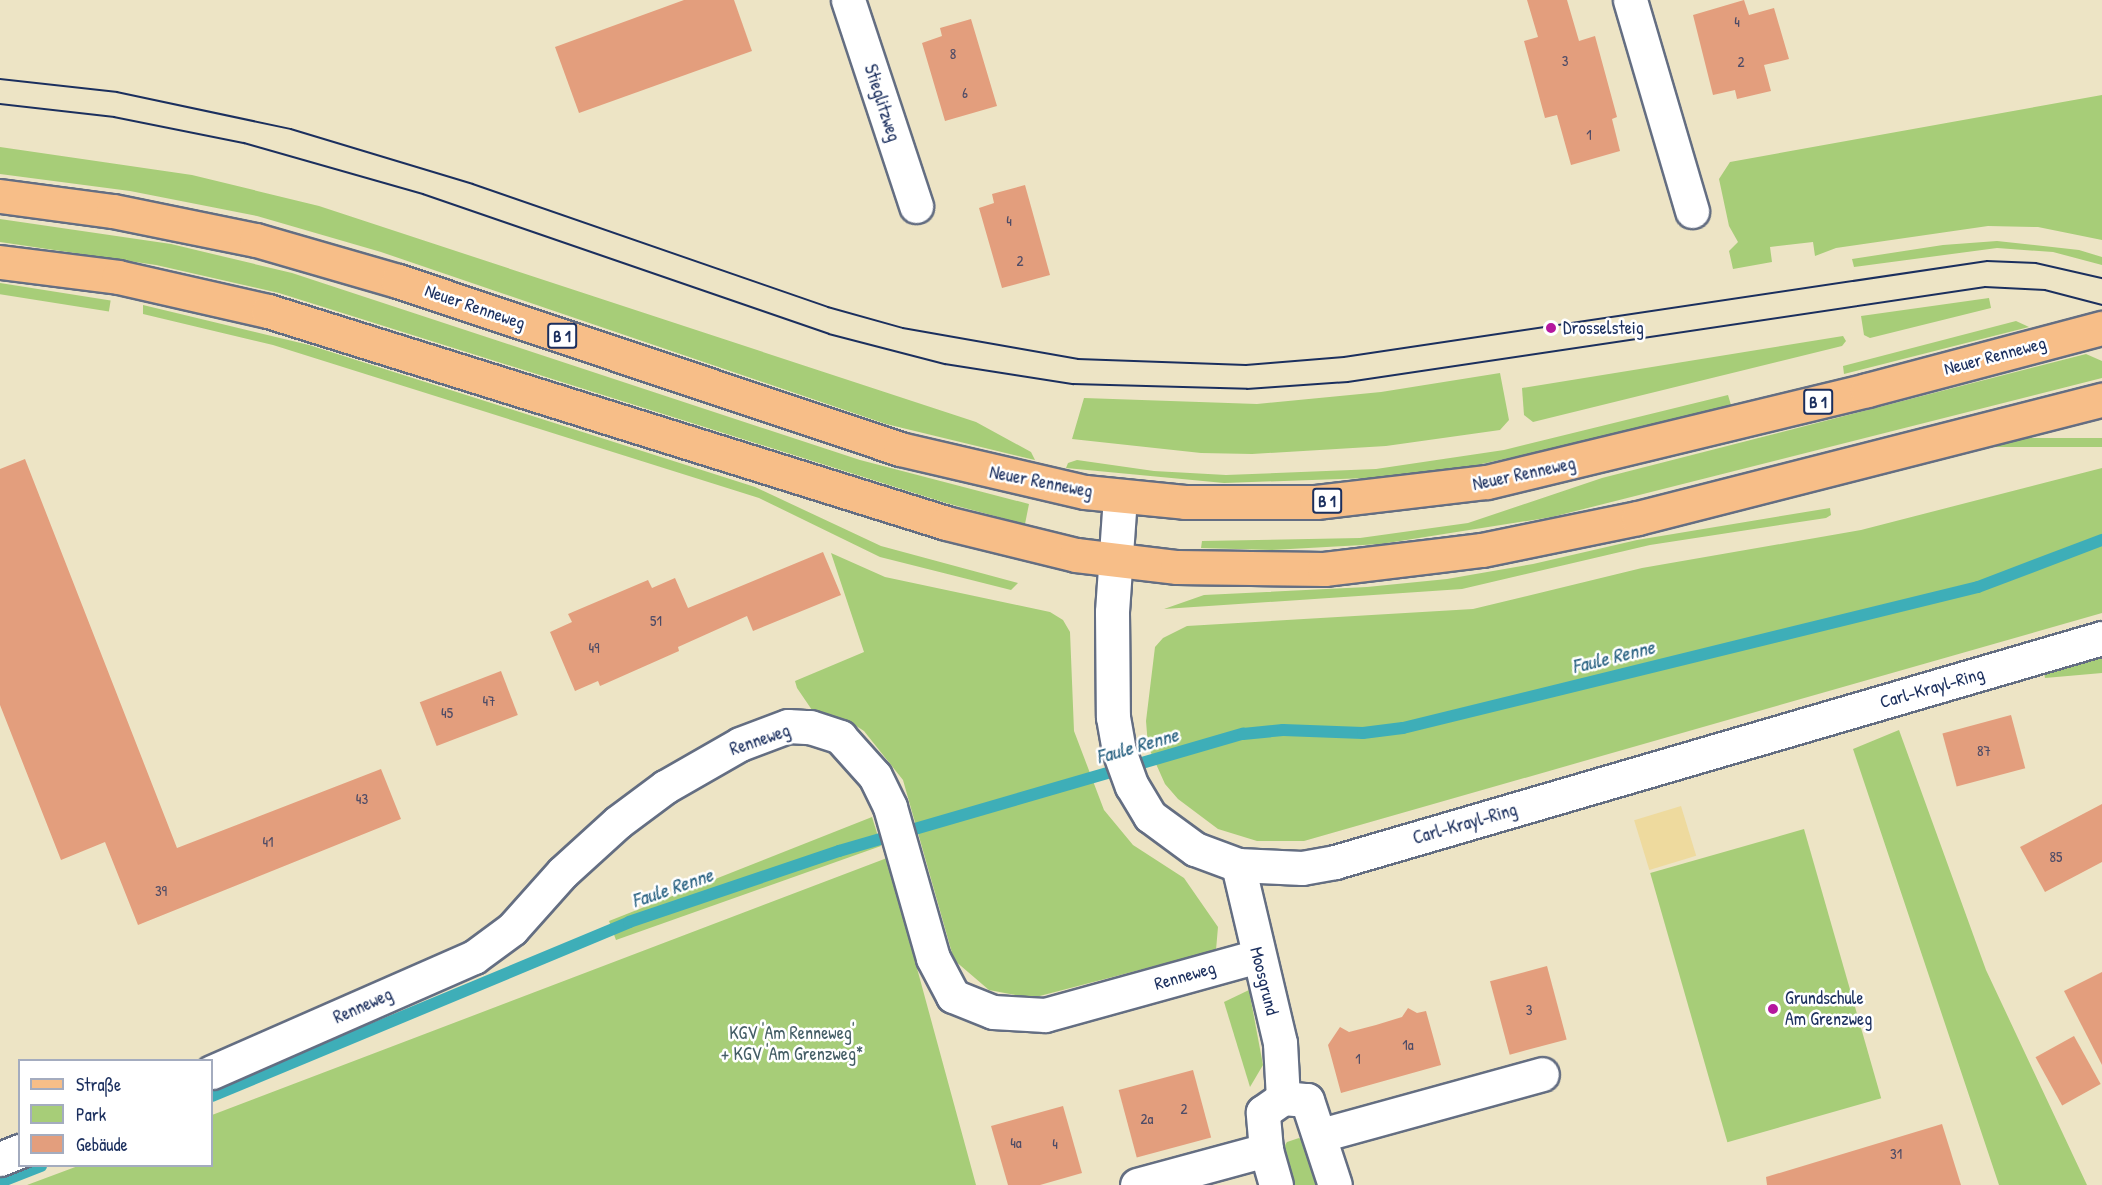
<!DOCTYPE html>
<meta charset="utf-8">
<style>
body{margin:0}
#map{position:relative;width:2102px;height:1185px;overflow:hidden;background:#ede4c5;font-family:"Patrick Hand",sans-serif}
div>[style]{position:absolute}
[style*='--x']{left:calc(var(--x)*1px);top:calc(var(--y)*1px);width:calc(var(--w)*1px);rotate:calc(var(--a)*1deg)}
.green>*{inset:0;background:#a7cd78;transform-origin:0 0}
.sand>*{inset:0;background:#eeda9e;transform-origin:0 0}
.stream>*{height:12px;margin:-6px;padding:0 6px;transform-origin:6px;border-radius:6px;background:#3eaeb8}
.building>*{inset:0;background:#e39e7d;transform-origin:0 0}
.roads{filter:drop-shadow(2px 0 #646e82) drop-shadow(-2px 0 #646e82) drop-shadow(0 2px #646e82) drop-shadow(0 -2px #646e82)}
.minor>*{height:33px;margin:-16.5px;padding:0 16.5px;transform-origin:16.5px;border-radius:16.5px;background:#fff}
.primary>*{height:33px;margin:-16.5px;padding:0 16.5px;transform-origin:16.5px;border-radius:16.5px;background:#f7be88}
.tram>*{height:1.5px;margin:-0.75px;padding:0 0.75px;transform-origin:0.75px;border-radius:0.75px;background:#1b2f5e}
.dots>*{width:16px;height:16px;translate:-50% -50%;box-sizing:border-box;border:3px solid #fff;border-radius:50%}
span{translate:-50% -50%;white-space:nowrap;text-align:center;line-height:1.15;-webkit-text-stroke:5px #fff;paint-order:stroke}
.number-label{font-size:15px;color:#4d4b66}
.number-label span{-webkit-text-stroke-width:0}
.shield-label span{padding:2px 4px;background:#fff;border:2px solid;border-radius:4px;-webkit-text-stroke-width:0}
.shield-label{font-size:16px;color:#1b2f5e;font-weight:700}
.street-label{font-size:18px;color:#1b2f5e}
.poi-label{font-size:18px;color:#1b2f5e}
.left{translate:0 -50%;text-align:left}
.park-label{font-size:18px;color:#455e66}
.water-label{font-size:20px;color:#296282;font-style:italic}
.legend{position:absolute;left:18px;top:1059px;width:195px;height:108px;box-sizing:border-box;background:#fff;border:2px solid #a4acbf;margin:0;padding:8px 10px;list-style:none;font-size:18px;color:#1b2f5e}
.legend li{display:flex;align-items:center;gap:12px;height:30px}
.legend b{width:30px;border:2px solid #a4acbf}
</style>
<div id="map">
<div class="green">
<i style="clip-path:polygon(2102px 95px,2102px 240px,2038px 227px,1988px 226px,1836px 248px,1815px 256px,1813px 242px,1770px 247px,1772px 262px,1733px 269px,1729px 251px,1738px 242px,1729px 226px,1719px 179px,1730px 162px)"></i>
<i style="clip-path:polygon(0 147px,192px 175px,319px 206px,976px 422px,1031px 452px,1035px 460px,886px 424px,381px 252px,257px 216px,130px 191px,0 174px)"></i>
<i style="clip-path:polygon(0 219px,171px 244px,292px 273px,860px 460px,1029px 504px,1025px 524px,946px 503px,279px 293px,156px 265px,0 242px)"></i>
<i style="clip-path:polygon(1997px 241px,2079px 250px,2102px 257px,2102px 265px,2053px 252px,1997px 248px,1854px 267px,1852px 259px,1943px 245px)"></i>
<i style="left:0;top:283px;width:112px;height:11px;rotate:9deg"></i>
<i style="clip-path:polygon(1989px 298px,1991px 308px,1870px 338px,1864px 335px,1861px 316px)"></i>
<i style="clip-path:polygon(143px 305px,309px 345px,755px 487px,881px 546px,1018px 583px,1011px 590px,880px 557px,759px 498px,273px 345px,143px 314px)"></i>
<i style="clip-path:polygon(2016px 321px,2029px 327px,1844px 374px,1843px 366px)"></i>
<i style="clip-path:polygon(1843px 336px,1846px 341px,1842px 346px,1533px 422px,1524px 415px,1522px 388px)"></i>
<i style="clip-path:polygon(2086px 354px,2102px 361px,2102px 378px,1552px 517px,1381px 544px,1272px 550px,1201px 548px,1202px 541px,1360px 538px,1468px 523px,1602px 478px)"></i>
<i style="clip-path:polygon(1500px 373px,1509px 420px,1500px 430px,1386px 446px,1252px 454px,1201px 453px,1072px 439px,1084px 398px,1257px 404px,1381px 392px)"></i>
<i style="clip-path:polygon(1728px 395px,1731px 405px,1633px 431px,1477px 465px,1396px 477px,1224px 483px,1066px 468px,1068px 463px,1077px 460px,1154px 471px,1226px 475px,1376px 469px,1504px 450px)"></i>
<i style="left:2102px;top:438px;width:9px;height:153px;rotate:90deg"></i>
<i style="clip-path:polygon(2102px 468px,2102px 613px,1304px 841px,1257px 841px,1218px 829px,1178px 799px,1165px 784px,1148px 746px,1146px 721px,1155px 647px,1163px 638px,1187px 626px,1473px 609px,1642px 568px,1861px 530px)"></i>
<i style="clip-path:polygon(1830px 508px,1831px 515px,1826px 518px,1650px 545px,1462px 589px,1164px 609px,1204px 595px,1367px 587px,1447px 579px,1533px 564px,1637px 540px)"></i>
<i style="clip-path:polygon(831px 553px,885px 577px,1050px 612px,1063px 620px,1070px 632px,1074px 731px,1104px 810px,1133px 845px,1184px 878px,1218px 927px,1216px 950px,1032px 998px,989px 990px,954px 960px,903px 780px,864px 731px,850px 722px,812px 710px,797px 688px,795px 681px,864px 652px)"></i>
<i style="clip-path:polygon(2102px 658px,2102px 673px,2045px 678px,2044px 672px)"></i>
<i style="clip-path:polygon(1899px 730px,1986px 970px,2087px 1185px,1999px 1185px,1853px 749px)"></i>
<i style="clip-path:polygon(872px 817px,881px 846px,616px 940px,609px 921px)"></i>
<i style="left:1804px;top:829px;width:280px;height:160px;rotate:74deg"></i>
<i style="clip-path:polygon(887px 858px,976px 1185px,27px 1185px,78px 1166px,212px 1166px,212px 1115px)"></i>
<i style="clip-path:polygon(1249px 990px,1263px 1065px,1250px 1087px,1224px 1002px)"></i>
<i style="clip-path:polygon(1299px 1138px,1307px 1143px,1320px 1185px,1291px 1185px,1282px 1150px,1287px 1142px)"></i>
</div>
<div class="sand">
<i style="left:1681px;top:806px;width:52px;height:49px;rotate:73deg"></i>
</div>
<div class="stream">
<i style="--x:212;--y:1096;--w:452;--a:-22.6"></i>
<i style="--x:629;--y:922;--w:222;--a:-18.7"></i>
<i style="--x:839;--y:851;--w:421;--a:-16.2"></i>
<i style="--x:1243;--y:734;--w:40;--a:-5.7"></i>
<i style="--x:1283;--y:730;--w:80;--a:2.1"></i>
<i style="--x:1363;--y:733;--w:40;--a:-7.1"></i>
<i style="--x:1403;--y:728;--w:592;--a:-13.78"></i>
<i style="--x:1978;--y:587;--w:133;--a:-20.8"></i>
<i style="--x:0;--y:1182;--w:44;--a:-21.3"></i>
</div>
<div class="building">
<i style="clip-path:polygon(684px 0,734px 0,752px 51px,579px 113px,555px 47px)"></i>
<i style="clip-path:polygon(1527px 0,1567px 0,1579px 41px,1595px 36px,1617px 117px,1612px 119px,1620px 151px,1571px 165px,1557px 115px,1545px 118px,1524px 41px,1538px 37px)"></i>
<i style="clip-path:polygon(1744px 0,1749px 15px,1774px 8px,1789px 59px,1764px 65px,1771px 91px,1737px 99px,1735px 90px,1713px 95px,1693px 15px)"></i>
<i style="clip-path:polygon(971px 19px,997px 106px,945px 121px,922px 43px,942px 36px,940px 28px)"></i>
<i style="clip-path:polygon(1025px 185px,1050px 275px,1002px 288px,979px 208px,994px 203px,992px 194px)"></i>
<i style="clip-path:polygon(25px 459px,177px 848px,381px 769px,401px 819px,138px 925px,105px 842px,61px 860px,0 705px,0 469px)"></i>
<i style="clip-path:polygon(823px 552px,841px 595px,753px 631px,747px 616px,678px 647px,679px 651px,600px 686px,598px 681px,575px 691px,550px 632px,572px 622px,568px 614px,648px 580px,652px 588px,675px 578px,688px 608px)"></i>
<i style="left:501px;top:671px;width:47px;height:87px;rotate:69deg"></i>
<i style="left:2011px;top:715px;width:55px;height:71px;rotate:75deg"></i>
<i style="clip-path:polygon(2102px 804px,2102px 862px,2045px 892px,2020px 847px)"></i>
<i style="left:1547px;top:966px;width:76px;height:59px;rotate:75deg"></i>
<i style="clip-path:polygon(2102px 972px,2102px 1065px,2064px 991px)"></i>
<i style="clip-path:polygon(1408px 1008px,1417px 1013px,1426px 1011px,1441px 1065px,1341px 1093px,1328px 1045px,1340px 1027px,1349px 1032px,1376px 1025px,1402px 1017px)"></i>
<i style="left:2074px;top:1036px;width:55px;height:44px;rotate:61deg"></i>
<i style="left:1193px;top:1070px;width:70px;height:77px;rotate:75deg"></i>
<i style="clip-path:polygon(1063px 1106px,1082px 1173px,1040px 1185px,1008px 1185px,991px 1126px)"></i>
<i style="clip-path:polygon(1942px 1124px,1961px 1185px,1767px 1185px,1766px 1177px)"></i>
</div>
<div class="roads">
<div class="minor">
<i style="--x:848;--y:0;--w:217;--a:71.7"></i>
<i style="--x:1630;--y:0;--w:220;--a:73.6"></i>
<i style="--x:1120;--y:497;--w:115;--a:94"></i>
<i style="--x:1112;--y:612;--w:105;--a:89.5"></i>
<i style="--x:1113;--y:717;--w:35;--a:80"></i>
<i style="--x:1119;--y:751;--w:37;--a:70"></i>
<i style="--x:1132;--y:786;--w:35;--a:59"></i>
<i style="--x:1150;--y:816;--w:56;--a:36.3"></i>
<i style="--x:1195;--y:849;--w:46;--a:20.4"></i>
<i style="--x:1238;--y:865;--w:64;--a:2.7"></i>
<i style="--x:1302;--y:868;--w:34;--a:-10"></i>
<i style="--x:1335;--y:862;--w:799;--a:-16.28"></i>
<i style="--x:1238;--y:865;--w:183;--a:76.7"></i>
<i style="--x:1280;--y:1043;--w:55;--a:86.9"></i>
<i style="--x:212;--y:1072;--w:286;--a:-23.7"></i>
<i style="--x:474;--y:957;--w:47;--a:-36.4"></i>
<i style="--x:512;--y:929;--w:76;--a:-48.2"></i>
<i style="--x:563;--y:872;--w:74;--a:-42.3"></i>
<i style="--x:618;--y:822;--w:59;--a:-36.7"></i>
<i style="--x:665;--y:787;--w:86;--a:-29.8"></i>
<i style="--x:740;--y:744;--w:51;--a:-20.6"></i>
<i style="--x:788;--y:726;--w:22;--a:3"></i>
<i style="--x:810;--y:727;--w:32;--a:18"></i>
<i style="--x:840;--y:737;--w:52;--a:48.1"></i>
<i style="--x:875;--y:776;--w:34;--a:64"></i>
<i style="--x:890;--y:807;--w:157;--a:74.1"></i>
<i style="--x:933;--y:958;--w:43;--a:62.2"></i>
<i style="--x:953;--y:996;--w:43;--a:21.8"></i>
<i style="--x:993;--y:1012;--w:52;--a:3.3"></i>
<i style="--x:1045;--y:1015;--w:221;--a:-15.5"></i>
<i style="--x:1321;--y:1135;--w:229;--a:-15.4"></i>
<i style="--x:0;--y:1159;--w:22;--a:-22"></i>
<i style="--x:1137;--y:1185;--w:134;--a:-15.2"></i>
<i style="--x:1276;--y:1185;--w:36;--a:-106"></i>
<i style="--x:1266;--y:1150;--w:38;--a:-95"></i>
<i style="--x:1263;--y:1112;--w:24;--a:-35"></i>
<i style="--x:1283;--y:1098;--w:24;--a:5"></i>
<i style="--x:1307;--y:1100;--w:89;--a:71.8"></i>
</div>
<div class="primary">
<i style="--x:0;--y:196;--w:114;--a:7.6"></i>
<i style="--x:113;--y:211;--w:146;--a:11.5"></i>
<i style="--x:256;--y:240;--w:148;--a:16.1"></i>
<i style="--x:398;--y:281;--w:529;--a:18.5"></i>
<i style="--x:900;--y:449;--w:190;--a:13.1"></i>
<i style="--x:1085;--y:492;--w:100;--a:5.7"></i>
<i style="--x:1185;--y:502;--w:131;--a:0"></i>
<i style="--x:1316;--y:502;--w:172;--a:-6.7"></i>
<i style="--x:1487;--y:482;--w:391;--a:-13.6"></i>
<i style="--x:1867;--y:390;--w:243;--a:-14.8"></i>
<i style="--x:0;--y:262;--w:119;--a:7.2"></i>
<i style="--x:118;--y:277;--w:154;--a:12.8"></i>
<i style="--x:268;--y:311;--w:710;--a:17.36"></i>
<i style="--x:946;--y:523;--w:134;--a:13.8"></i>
<i style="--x:1076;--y:555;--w:102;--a:6.8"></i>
<i style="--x:1177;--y:567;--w:147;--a:0.8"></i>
<i style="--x:1324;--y:569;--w:159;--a:-6.9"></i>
<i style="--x:1482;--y:550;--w:159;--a:-11.6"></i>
<i style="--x:1638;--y:518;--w:479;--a:-14.3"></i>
</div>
</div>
<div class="tram">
<i style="--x:0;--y:79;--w:118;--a:6.3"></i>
<i style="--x:117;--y:92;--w:178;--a:12"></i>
<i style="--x:291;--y:129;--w:190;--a:16.8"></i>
<i style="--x:473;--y:184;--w:376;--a:19.1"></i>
<i style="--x:828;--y:307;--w:78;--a:15.6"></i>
<i style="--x:903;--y:328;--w:178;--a:10"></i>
<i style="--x:1078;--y:359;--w:168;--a:2"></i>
<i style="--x:1246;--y:365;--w:98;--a:-4.7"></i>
<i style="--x:1344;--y:357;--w:650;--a:-8.49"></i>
<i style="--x:1987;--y:261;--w:49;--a:2.3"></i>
<i style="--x:2036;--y:263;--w:68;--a:12.8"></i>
<i style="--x:0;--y:104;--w:115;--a:6.5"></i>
<i style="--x:114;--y:117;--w:133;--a:11.3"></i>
<i style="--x:244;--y:143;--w:186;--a:15.9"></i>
<i style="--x:423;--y:194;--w:429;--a:19"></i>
<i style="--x:829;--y:334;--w:120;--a:14.5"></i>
<i style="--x:945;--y:364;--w:130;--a:8.9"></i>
<i style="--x:1073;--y:384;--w:174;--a:1.6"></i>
<i style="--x:1247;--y:389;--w:101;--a:-4"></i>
<i style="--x:1348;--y:382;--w:644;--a:-8.48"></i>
<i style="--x:1985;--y:287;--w:60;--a:2.9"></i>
<i style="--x:2045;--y:290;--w:59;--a:14.7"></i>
</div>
<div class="dots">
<i style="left:1551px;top:328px;background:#b5179e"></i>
<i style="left:1773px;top:1009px;background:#b5179e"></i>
</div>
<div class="number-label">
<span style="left:1737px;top:22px">4</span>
<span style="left:953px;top:54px">8</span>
<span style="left:1565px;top:61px">3</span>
<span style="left:1741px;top:62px">2</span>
<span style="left:965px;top:93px">6</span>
<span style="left:1589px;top:135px">1</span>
<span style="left:1009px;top:221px">4</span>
<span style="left:1020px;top:261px">2</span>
<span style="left:656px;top:621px">51</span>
<span style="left:594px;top:648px">49</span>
<span style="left:489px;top:701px">47</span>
<span style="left:447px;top:713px">45</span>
<span style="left:1984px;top:751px">87</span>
<span style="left:362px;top:799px">43</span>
<span style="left:268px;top:842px">41</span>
<span style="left:2056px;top:857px">85</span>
<span style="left:161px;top:891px">39</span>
<span style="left:1529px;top:1010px">3</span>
<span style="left:1408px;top:1045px">1a</span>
<span style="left:1358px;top:1059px">1</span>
<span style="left:1184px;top:1109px">2</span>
<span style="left:1147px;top:1119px">2a</span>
<span style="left:1016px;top:1143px">4a</span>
<span style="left:1055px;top:1144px">4</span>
<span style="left:1896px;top:1154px">31</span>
</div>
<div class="shield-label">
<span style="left:562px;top:336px">B 1</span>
<span style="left:1818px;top:402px">B 1</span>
<span style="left:1327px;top:501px">B 1</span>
</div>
<div class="street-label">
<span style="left:882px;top:103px;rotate:72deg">Stieglitzweg</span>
<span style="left:475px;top:307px;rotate:19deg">Neuer Renneweg</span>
<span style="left:1995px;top:356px;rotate:-15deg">Neuer Renneweg</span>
<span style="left:1524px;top:474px;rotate:-12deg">Neuer Renneweg</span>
<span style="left:1041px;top:482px;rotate:11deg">Neuer Renneweg</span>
<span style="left:1932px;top:688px;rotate:-16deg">Carl-Krayl-Ring</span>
<span style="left:760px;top:740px;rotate:-19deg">Renneweg</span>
<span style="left:1465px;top:824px;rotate:-16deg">Carl-Krayl-Ring</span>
<span style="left:1185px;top:976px;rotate:-16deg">Renneweg</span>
<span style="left:1264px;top:981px;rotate:76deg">Moosgrund</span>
<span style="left:363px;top:1006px;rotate:-24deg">Renneweg</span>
</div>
<div class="poi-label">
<span class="left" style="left:1563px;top:328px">Drosselsteig</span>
<span class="left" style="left:1785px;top:1009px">Grundschule<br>Am Grenzweg</span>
</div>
<div class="park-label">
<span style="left:792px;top:1044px">KGV 'Am Renneweg'<br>+ KGV 'Am Grenzweg*</span>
</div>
<div class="water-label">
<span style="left:1613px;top:656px;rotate:-14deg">Faule Renne</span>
<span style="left:1137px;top:745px;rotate:-16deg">Faule Renne</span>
<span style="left:672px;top:887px;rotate:-19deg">Faule Renne</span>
</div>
<ul class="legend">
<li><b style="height:8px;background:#f7be88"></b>Straße</li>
<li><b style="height:16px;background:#a7cd78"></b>Park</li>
<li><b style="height:16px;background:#e39e7d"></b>Gebäude</li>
</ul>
</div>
